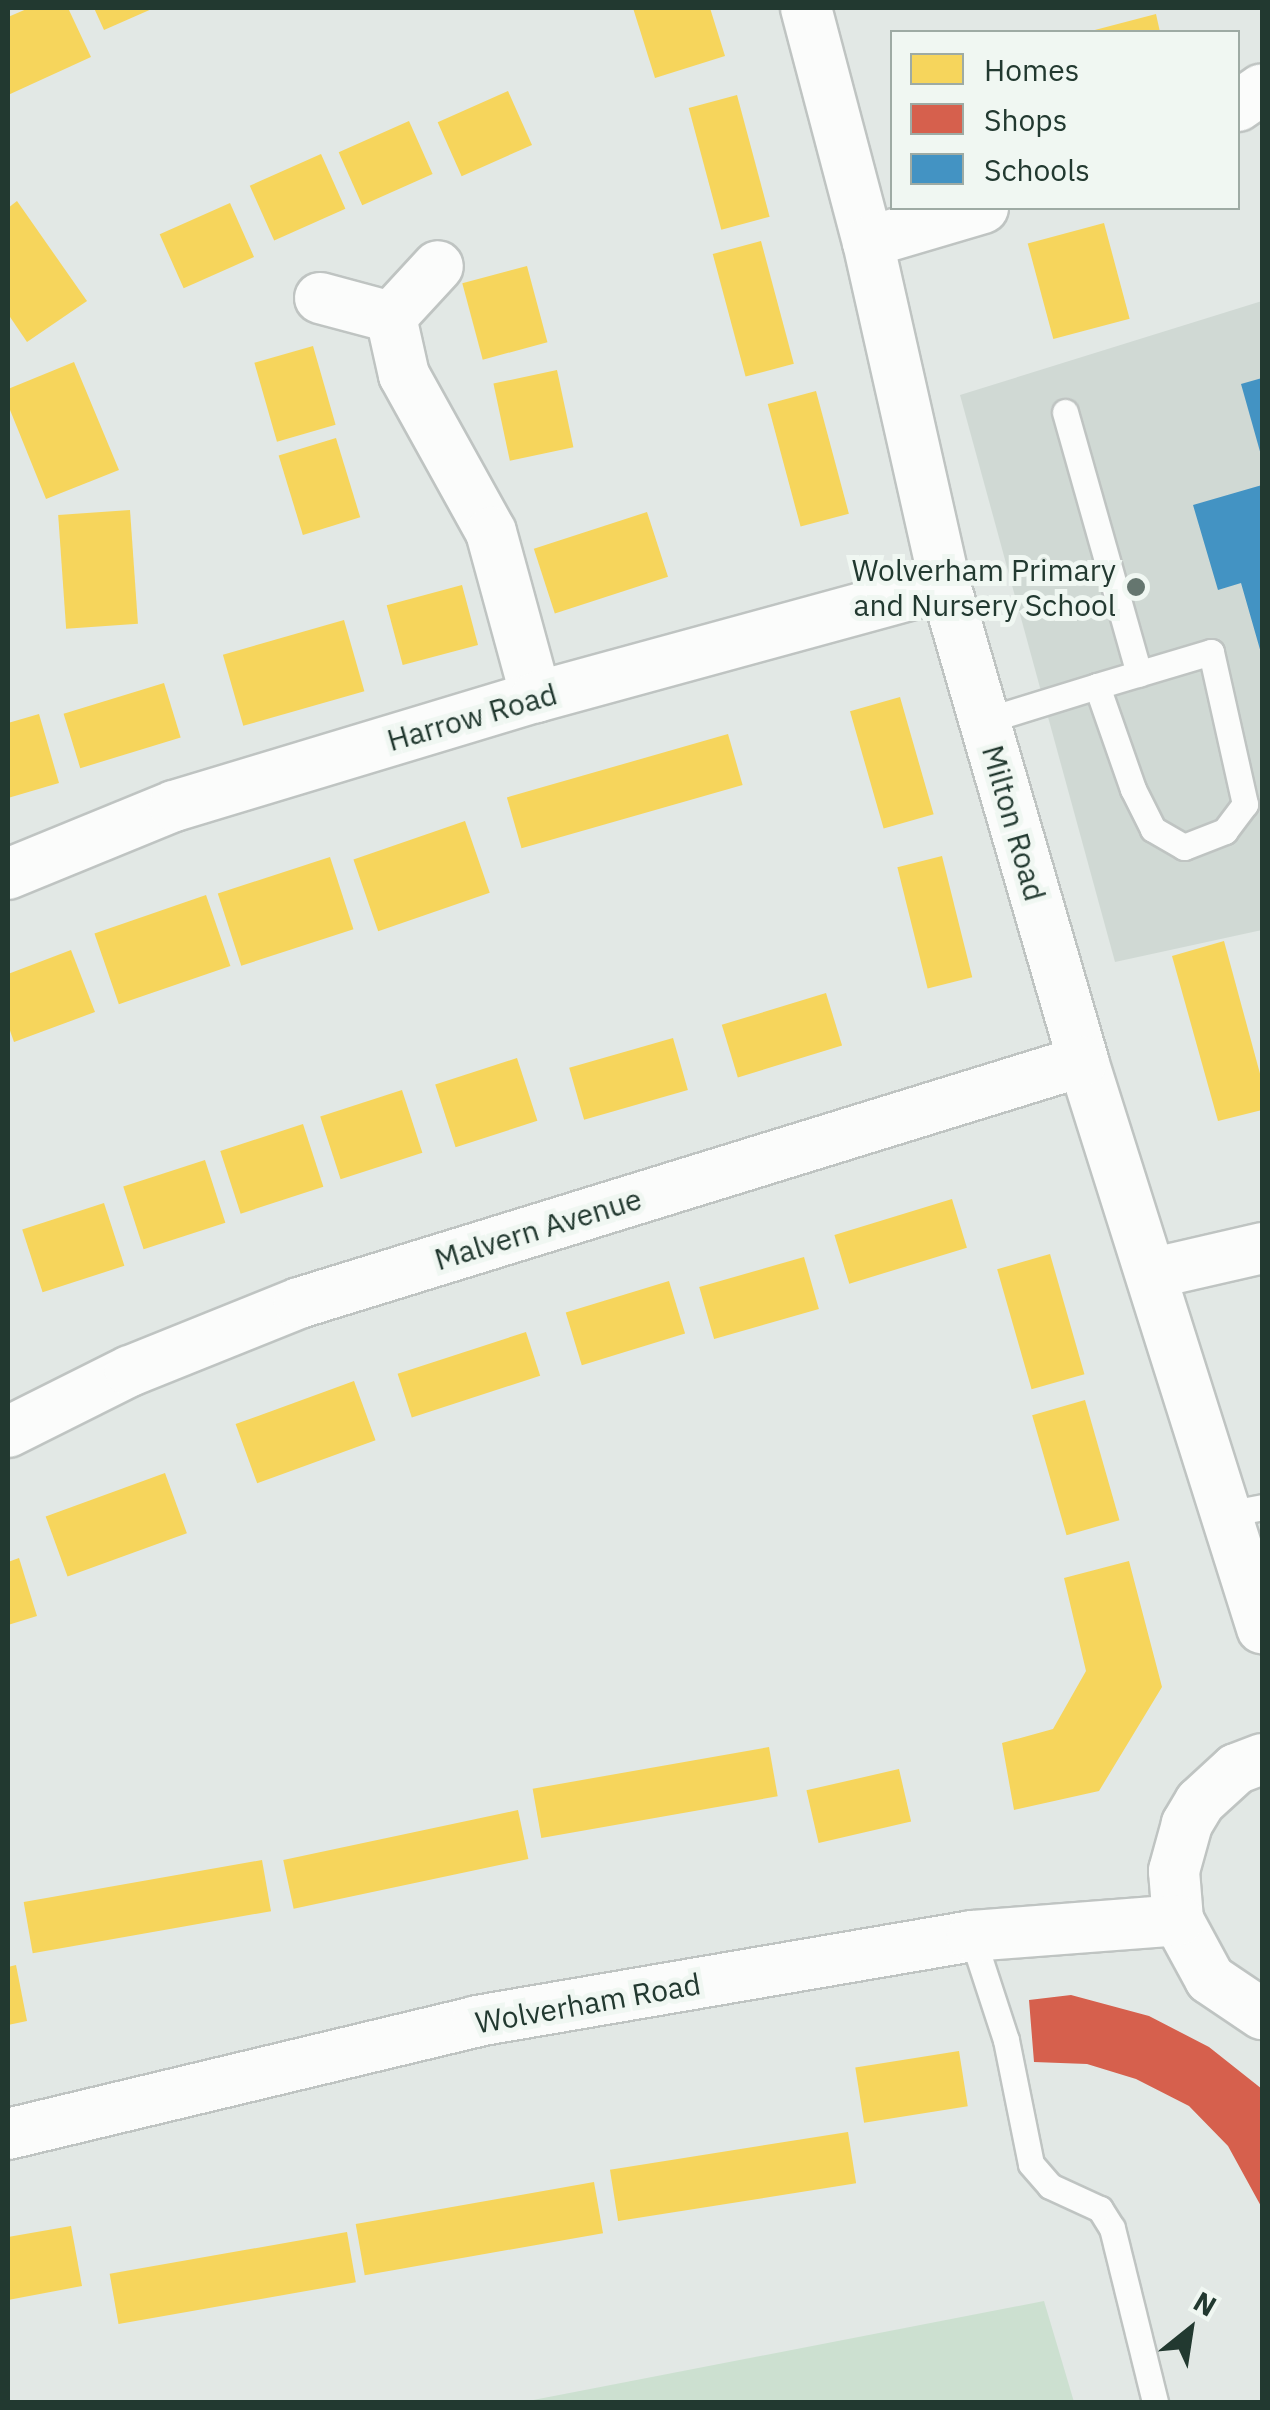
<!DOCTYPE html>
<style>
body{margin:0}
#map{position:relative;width:1270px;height:2410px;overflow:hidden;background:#e2e8e5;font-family:"IBM Plex Sans",sans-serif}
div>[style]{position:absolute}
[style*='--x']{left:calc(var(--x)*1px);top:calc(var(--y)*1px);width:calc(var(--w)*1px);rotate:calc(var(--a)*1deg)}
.built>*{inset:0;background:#d0d9d4}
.green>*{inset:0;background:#cce0d0}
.homes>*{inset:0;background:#f6d55c;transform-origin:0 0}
.shops>*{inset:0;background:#d6604d}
.schools>*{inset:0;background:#4393c3}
.roads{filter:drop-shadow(2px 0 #bfc4c2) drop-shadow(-2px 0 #bfc4c2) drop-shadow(0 2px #bfc4c2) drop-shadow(0 -2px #bfc4c2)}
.service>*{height:25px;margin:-12.5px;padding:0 12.5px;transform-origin:12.5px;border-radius:12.5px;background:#fbfcfb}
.minor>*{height:50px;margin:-25px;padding:0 25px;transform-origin:25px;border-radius:25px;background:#fbfcfb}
.dots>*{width:28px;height:28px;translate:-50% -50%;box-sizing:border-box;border:5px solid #f0f7f2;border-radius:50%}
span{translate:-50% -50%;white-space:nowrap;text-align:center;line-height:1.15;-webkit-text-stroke:10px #f0f7f2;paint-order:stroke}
.poi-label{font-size:30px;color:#223930}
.right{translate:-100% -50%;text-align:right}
.street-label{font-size:30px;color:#223930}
.frame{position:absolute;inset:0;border:10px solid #223930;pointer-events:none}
.legend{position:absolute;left:890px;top:30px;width:350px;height:180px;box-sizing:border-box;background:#f0f7f2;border:2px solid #9eaba4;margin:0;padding:12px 18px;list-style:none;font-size:30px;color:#223930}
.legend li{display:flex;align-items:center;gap:20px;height:50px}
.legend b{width:50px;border:2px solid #9eaba4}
.north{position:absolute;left:1140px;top:2280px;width:100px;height:100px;-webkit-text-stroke:8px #f0f7f2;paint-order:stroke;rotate:30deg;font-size:28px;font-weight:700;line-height:40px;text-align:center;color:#223930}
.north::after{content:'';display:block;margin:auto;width:35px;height:45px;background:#223930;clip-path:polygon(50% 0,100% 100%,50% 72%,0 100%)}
</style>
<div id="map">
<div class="built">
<i style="clip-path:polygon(1262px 301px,1262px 930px,1115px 962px,960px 395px)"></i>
</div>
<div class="green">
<i style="clip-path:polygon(1044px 2301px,1074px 2402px,523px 2402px)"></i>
</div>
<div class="homes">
<i style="clip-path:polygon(29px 8px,68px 8px,91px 57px,8px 95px,8px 17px)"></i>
<i style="clip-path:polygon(94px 8px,154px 8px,104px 30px)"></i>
<i style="clip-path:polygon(633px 8px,710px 8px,725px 56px,655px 78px)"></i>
<i style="clip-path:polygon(1156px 14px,1160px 32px,1091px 32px,1091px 31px)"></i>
<i style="left:508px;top:91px;width:59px;height:77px;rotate:66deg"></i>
<i style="left:737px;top:95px;width:126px;height:50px;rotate:75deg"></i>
<i style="left:409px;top:121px;width:58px;height:77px;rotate:66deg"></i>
<i style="left:321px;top:154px;width:60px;height:78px;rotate:66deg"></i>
<i style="clip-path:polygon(17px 201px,87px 301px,27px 342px,8px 314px,8px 208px)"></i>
<i style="left:230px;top:203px;width:59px;height:77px;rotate:66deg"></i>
<i style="left:1104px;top:223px;width:99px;height:79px;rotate:75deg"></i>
<i style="left:761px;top:241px;width:127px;height:50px;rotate:75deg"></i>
<i style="left:527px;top:266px;width:79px;height:67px;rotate:75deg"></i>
<i style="left:313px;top:346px;width:82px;height:61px;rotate:74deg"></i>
<i style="clip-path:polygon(74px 362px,119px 470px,46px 499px,8px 405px,8px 389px)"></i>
<i style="left:557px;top:370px;width:79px;height:65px;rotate:78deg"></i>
<i style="left:816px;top:391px;width:127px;height:50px;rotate:75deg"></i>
<i style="left:336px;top:438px;width:83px;height:60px;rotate:73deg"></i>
<i style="left:130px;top:510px;width:114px;height:72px;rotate:86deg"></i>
<i style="left:647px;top:512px;width:68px;height:119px;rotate:72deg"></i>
<i style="left:462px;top:585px;width:62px;height:78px;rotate:75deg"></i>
<i style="left:344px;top:620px;width:74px;height:126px;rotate:74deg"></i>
<i style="left:164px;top:683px;width:57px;height:105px;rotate:73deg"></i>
<i style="left:900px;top:697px;width:122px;height:52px;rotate:74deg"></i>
<i style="clip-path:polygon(39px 714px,59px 783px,8px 798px,8px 723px)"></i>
<i style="left:728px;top:734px;width:53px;height:230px;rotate:74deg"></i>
<i style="left:465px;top:821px;width:76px;height:118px;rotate:71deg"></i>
<i style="left:942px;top:856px;width:125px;height:46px;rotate:76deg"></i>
<i style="left:330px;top:857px;width:76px;height:118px;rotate:72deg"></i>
<i style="left:206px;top:895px;width:75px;height:118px;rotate:71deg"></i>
<i style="clip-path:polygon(1224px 941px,1262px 1081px,1262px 1110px,1218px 1121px,1172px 956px)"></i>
<i style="clip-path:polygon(71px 950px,95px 1012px,14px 1042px,8px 1025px,8px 974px)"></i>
<i style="left:826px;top:993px;width:55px;height:109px;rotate:73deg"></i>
<i style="left:673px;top:1038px;width:54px;height:108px;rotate:74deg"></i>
<i style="left:517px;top:1058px;width:66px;height:86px;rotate:72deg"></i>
<i style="left:402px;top:1090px;width:66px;height:86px;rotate:72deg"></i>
<i style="left:303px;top:1124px;width:66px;height:87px;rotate:72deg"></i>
<i style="left:205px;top:1160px;width:66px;height:86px;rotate:72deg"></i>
<i style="left:952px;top:1199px;width:51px;height:123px;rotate:73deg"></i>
<i style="left:104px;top:1203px;width:66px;height:86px;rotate:72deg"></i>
<i style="left:1050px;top:1254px;width:125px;height:55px;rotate:74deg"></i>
<i style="left:804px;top:1257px;width:54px;height:109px;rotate:74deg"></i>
<i style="left:669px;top:1281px;width:55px;height:108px;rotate:73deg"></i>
<i style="left:526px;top:1332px;width:46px;height:135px;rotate:72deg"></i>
<i style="left:354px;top:1381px;width:63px;height:126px;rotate:70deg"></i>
<i style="left:1085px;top:1400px;width:125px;height:55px;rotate:74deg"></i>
<i style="left:165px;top:1473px;width:64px;height:127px;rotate:70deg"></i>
<i style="clip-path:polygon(19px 1558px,37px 1616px,8px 1625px,8px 1562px)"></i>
<i style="clip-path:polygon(1129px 1561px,1162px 1687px,1099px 1791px,1014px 1810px,1002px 1743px,1053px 1729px,1086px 1671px,1064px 1578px)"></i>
<i style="left:769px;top:1747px;width:50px;height:240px;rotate:80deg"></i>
<i style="left:899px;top:1769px;width:54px;height:95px;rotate:77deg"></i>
<i style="left:518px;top:1810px;width:50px;height:240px;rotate:78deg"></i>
<i style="left:262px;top:1860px;width:52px;height:242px;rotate:80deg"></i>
<i style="clip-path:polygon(16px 1965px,27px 2021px,8px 2025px,8px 1967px)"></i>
<i style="left:959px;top:2051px;width:56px;height:105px;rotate:81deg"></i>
<i style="left:848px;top:2132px;width:52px;height:241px;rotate:81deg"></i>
<i style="left:594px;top:2182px;width:52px;height:242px;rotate:80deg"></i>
<i style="clip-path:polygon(71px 2226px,82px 2286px,8px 2300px,8px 2237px)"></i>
<i style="left:347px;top:2232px;width:51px;height:241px;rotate:80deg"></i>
</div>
<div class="shops">
<i style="clip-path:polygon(1071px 1995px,1149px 2016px,1209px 2047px,1262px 2089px,1262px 2208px,1228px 2146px,1189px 2106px,1136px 2079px,1087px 2064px,1034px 2062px,1029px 2000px)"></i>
</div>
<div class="schools">
<i style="clip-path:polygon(1262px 378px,1262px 455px,1261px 455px,1241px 384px)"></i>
<i style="clip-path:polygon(1262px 485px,1262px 653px,1261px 653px,1241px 583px,1218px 590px,1193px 505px)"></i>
</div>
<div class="roads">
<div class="service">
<i style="--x:1065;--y:412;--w:272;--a:74.2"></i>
<i style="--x:984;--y:721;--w:118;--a:-17.2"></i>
<i style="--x:1097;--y:686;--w:119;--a:-16.6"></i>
<i style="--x:1211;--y:652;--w:156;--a:77.4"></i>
<i style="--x:1245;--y:804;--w:34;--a:127"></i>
<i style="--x:1225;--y:831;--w:44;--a:158.7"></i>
<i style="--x:1184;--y:847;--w:36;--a:-150"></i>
<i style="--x:1153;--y:829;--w:45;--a:-116.6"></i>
<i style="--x:1133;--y:789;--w:109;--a:-109.3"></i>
<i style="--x:1227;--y:1514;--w:36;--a:-11"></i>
<i style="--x:972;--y:1936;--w:109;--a:71.9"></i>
<i style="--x:1006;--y:2040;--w:126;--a:78.6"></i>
<i style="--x:1031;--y:2164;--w:29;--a:49"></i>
<i style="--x:1050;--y:2186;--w:55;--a:24.7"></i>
<i style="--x:1100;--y:2209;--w:22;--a:58"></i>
<i style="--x:1112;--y:2228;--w:179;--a:76.1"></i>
</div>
<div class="minor">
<i style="--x:806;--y:8;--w:242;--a:75.2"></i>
<i style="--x:868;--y:242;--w:352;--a:77.3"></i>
<i style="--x:945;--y:585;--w:496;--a:73.8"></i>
<i style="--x:1083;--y:1061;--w:595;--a:72.48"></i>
<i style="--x:1238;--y:106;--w:29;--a:-35"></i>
<i style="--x:868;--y:242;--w:120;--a:-16.5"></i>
<i style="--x:320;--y:298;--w:73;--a:15"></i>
<i style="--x:391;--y:317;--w:59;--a:77.4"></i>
<i style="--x:404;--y:375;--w:179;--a:61"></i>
<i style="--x:491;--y:532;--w:171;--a:74.7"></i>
<i style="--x:391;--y:317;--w:69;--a:-47.3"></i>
<i style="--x:8;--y:874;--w:179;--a:-22.3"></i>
<i style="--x:174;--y:806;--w:378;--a:-16.8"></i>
<i style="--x:536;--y:697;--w:424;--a:-15.3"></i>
<i style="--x:1154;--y:1273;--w:111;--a:-13"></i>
<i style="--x:8;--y:1432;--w:136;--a:-26.6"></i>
<i style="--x:130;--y:1371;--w:182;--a:-21.9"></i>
<i style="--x:299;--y:1303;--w:820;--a:-17.15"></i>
<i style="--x:1262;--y:1759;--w:28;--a:159"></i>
<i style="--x:1236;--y:1769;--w:49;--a:137.5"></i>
<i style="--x:1200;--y:1802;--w:26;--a:121"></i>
<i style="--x:1187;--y:1824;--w:49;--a:105.5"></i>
<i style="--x:1174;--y:1871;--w:49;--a:85.3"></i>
<i style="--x:1178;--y:1920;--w:67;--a:61.5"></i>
<i style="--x:1210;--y:1979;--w:63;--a:33.9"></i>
<i style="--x:8;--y:2134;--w:482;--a:-13.5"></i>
<i style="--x:477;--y:2021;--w:502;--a:-9.74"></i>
<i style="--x:972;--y:1936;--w:207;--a:-4.4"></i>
</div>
</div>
<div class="dots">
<i style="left:1136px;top:587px;background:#65766f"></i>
</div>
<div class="poi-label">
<span class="right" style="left:1116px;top:587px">Wolverham Primary<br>and Nursery School</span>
</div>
<div class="street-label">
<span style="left:472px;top:717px;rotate:-16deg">Harrow Road</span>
<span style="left:1014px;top:823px;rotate:74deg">Milton Road</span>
<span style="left:538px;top:1229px;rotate:-17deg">Malvern Avenue</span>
<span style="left:588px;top:2003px;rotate:-10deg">Wolverham Road</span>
</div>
<div class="frame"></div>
<ul class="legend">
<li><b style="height:28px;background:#f6d55c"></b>Homes</li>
<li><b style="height:28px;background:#d6604d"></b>Shops</li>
<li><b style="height:28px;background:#4393c3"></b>Schools</li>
</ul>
<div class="north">N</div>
</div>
